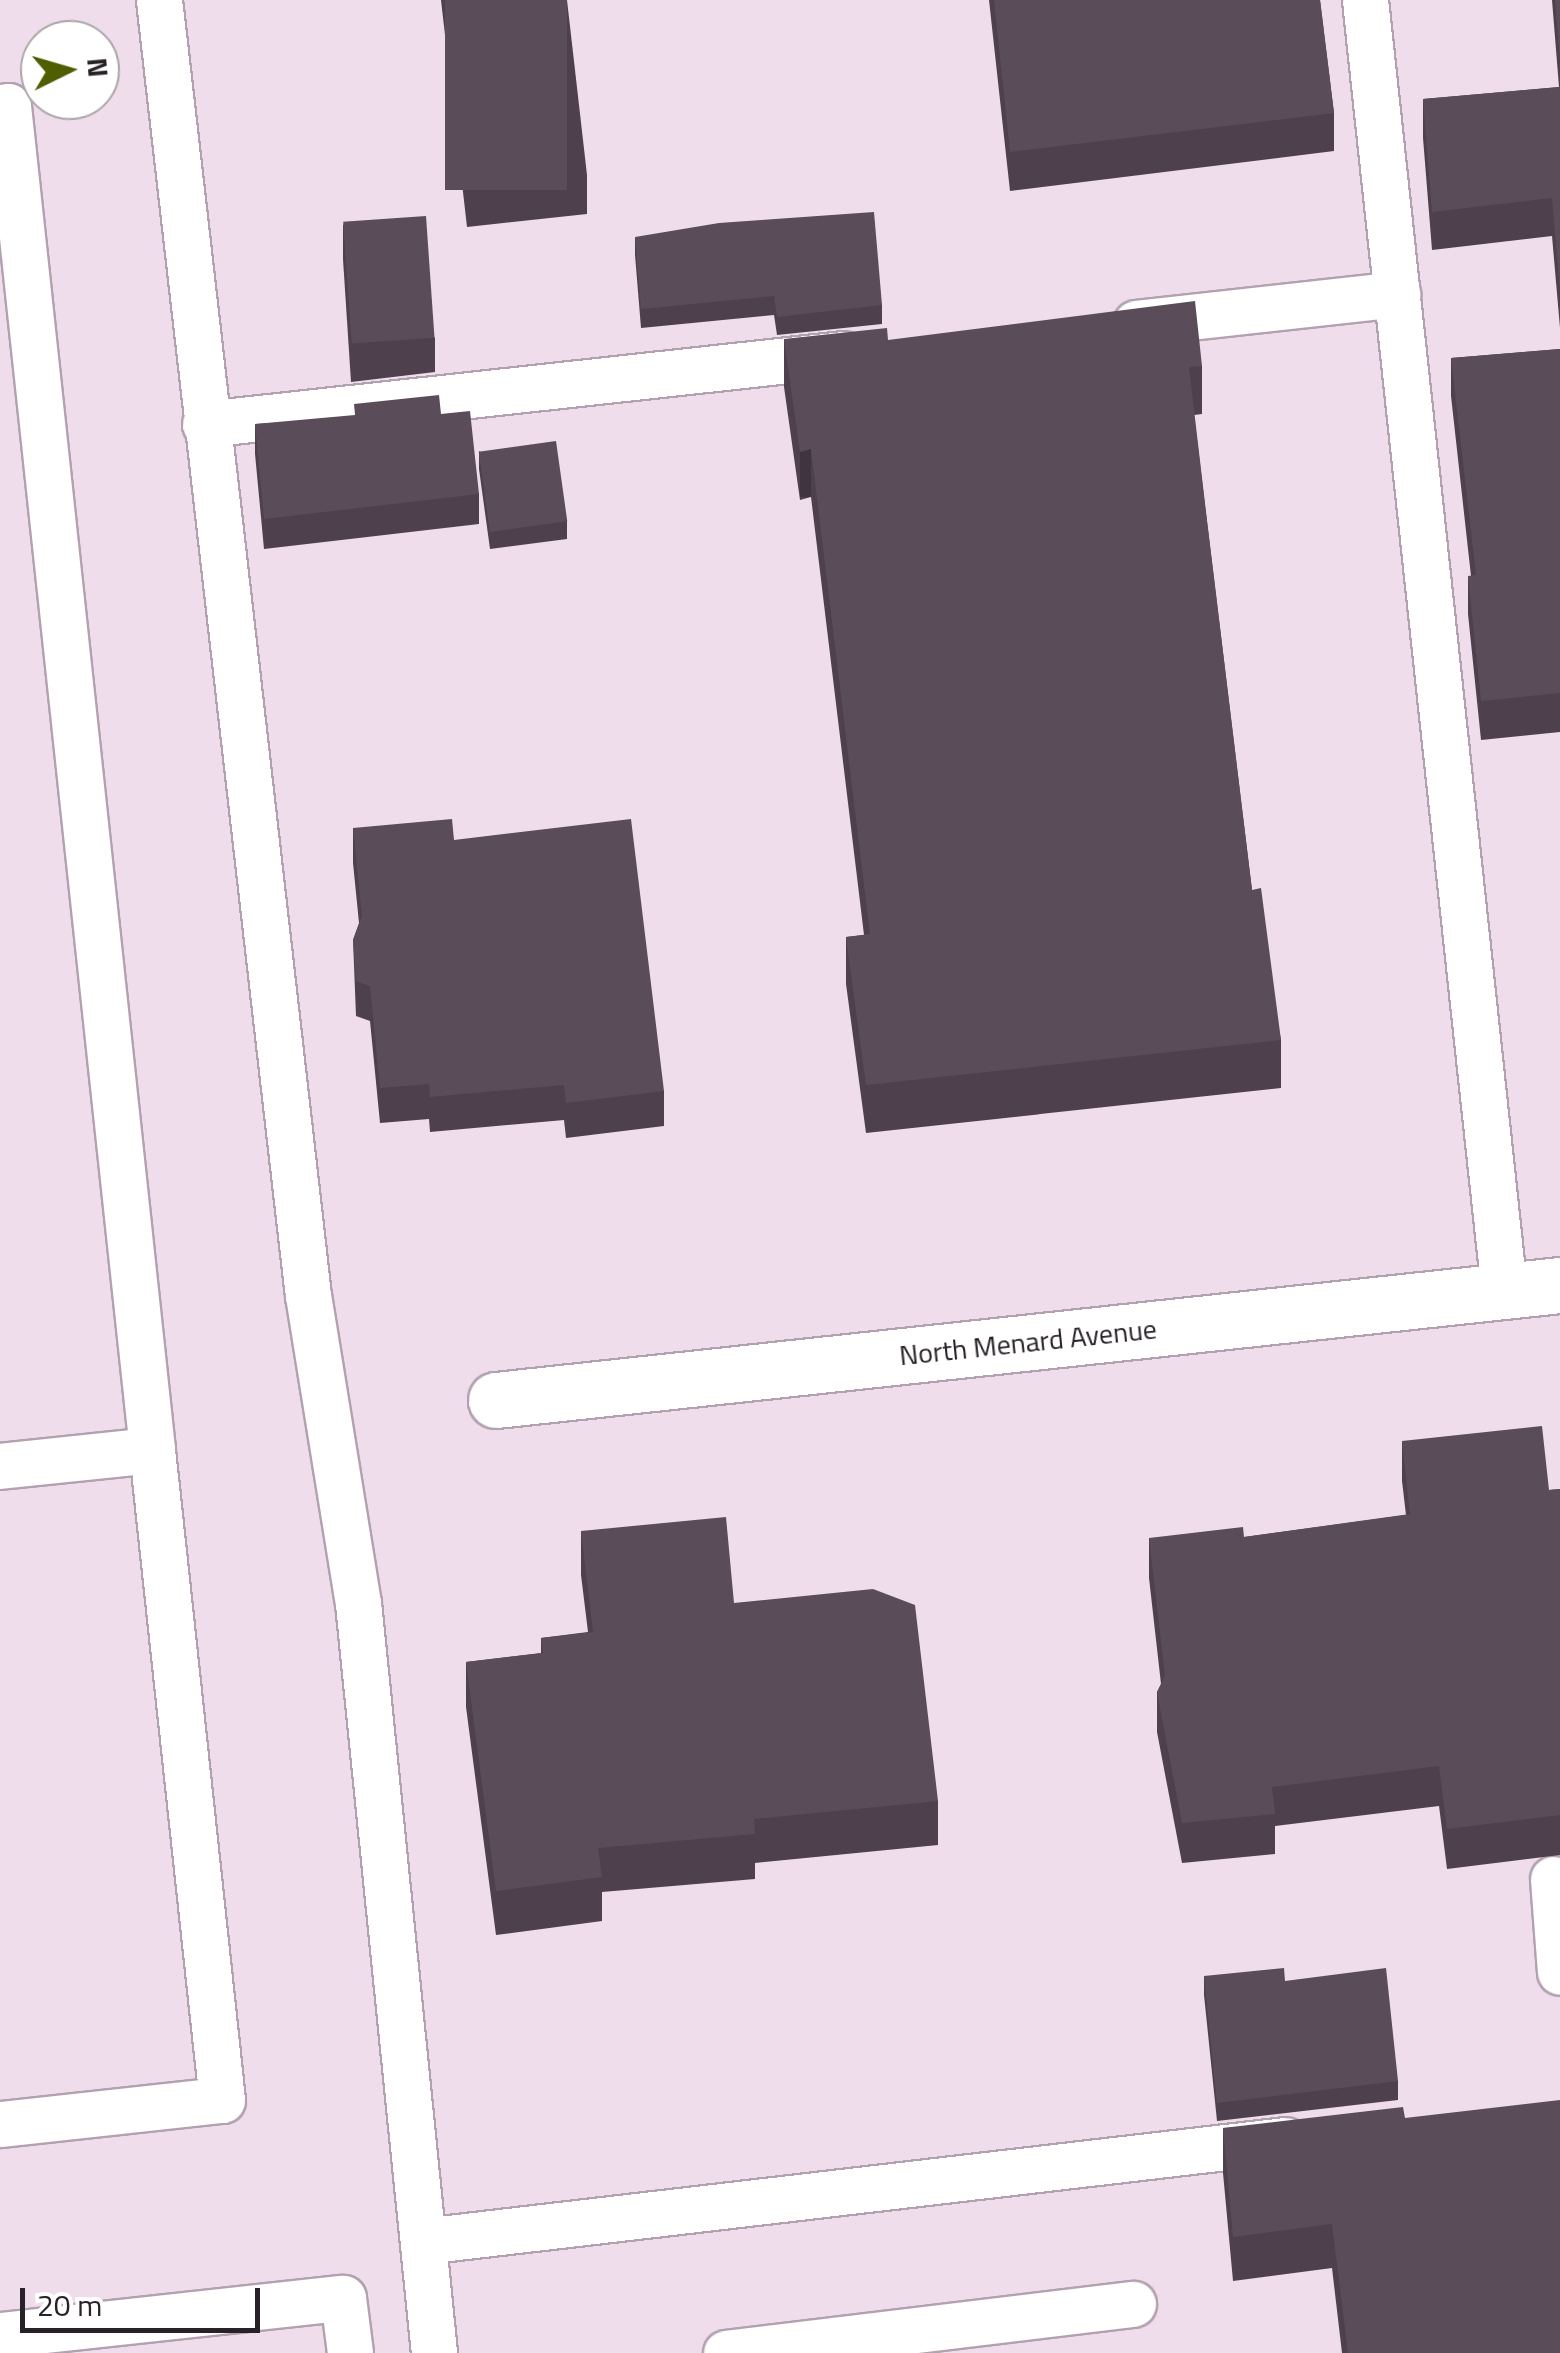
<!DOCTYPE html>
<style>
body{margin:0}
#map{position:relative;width:1560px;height:2353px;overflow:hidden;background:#efddec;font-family:"Titillium Web",sans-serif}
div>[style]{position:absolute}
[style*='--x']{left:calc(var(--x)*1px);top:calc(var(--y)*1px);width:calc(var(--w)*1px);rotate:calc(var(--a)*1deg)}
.roads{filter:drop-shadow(2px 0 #b3a1b0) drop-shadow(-2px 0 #b3a1b0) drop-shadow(0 2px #b3a1b0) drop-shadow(0 -2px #b3a1b0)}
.service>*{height:45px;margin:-22.5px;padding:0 22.5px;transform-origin:22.5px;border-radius:22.5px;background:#fff}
.minor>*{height:55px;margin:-27.5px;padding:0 27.5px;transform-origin:27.5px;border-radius:27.5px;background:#fff}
.wall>*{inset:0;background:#4e414d}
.shaded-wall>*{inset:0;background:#40353e;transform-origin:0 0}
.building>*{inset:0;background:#5b4c59;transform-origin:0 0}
span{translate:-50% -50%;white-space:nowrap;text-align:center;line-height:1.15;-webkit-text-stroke:10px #fff;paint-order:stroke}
.street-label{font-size:28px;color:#282127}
.north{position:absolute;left:20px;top:20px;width:100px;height:100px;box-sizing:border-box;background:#fff;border:2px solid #a9a6a9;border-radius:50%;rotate:85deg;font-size:28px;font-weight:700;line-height:40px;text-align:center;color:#282127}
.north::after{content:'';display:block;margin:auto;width:35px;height:45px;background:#4e5e01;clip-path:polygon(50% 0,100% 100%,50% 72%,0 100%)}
.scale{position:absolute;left:20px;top:2288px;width:240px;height:45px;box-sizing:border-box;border:5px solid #282127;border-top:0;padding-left:12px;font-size:30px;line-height:35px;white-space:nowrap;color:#282127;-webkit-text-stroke:8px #fff;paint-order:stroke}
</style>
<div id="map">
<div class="roads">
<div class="service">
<i style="--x:159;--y:0;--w:1304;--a:83.44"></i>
<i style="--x:308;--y:1295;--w:312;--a:80.8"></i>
<i style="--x:358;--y:1603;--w:754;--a:84.21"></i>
<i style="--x:1365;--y:0;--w:1298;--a:83.85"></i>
<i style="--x:0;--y:107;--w:8;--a:-7"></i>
<i style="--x:8;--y:106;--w:1352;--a:83.88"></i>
<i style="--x:152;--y:1450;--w:153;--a:174"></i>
<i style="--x:1136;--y:323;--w:263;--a:-6.3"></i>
<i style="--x:205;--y:424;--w:642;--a:-6.26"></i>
<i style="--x:1553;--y:1879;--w:93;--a:85.7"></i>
<i style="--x:0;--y:2124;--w:223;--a:-6.2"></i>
<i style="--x:222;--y:2100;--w:654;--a:-96.15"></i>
<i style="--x:423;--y:2241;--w:868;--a:-6.68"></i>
<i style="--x:0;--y:2335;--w:345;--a:-6.2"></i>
<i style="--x:343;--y:2298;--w:55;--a:82.7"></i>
<i style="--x:726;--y:2353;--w:410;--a:-6.9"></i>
</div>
<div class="minor">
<i style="--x:496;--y:1400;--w:1070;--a:-6.17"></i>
</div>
</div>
<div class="wall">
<i style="clip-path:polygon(441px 0,567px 0,587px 175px,587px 214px,467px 227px)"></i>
<i style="clip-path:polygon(989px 0,1320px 0,1334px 113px,1334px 151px,1010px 191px)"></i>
<i style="clip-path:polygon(1552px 0,1560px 0,1560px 328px,1552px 236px,1432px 250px,1423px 138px,1423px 99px,1559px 87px)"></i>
<i style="clip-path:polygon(343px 224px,435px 338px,435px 372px,351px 382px,343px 259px)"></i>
<i style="clip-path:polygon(635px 237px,882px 305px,882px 324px,777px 335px,774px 315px,641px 328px,635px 255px)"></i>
<i style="clip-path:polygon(784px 339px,888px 340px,1202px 366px,1202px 414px,1194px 415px,1252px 890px,1281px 1040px,1281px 1088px,866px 1133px,846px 984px,846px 937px,864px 935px,811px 497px,800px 500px,784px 387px)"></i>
<i style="clip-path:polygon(1560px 349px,1560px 732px,1481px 740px,1468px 614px,1468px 576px,1471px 576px,1451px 396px,1451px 358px)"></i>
<i style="clip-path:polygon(441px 414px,479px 494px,479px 524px,264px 549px,255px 454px,255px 424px)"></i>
<i style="clip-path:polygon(479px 451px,567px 521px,567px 539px,490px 549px,479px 469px)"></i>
<i style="clip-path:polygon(353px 828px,454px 840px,664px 1091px,664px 1126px,566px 1138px,564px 1120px,430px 1132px,429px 1119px,380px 1123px,370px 1021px,356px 1016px,353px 940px,359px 923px,353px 863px)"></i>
<i style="clip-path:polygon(1402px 1441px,1549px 1490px,1560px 1489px,1560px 1855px,1447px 1869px,1439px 1806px,1275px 1826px,1275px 1854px,1182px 1863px,1157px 1732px,1157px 1692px,1161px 1684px,1149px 1578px,1149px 1538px,1244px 1537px,1406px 1515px,1402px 1481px)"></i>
<i style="clip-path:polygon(581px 1531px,734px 1603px,938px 1801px,938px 1845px,755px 1863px,755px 1879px,602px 1892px,602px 1921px,496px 1935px,466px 1707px,466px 1662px,541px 1653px,541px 1638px,588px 1632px,581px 1575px)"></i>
<i style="clip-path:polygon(1204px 1976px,1285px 1981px,1398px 2081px,1398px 2100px,1217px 2121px,1204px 1995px)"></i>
<i style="clip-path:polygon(1405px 2118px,1560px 2353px,1342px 2353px,1332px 2268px,1233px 2281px,1223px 2173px,1223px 2128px)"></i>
</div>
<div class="shaded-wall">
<i style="left:811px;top:449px;width:48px;height:11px;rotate:90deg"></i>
</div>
<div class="building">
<i style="left:445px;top:0;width:122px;height:190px"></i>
<i style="clip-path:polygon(994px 0,1320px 0,1334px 113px,1010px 152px)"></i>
<i style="clip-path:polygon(1555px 0,1560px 0,1560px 61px)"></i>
<i style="clip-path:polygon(1560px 87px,1560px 290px,1552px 198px,1432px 212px,1423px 99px)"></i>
<i style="clip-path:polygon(874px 212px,882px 305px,777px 317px,774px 296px,641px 309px,635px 237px,719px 223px)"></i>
<i style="left:426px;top:216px;width:122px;height:83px;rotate:86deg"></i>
<i style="clip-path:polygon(1195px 301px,1202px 366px,1189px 367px,1206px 512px,1252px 890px,1261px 888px,1281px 1040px,866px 1085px,846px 937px,870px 934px,811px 449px,800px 452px,784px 339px,887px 328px,888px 340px)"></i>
<i style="clip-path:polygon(1560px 349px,1560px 693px,1481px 701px,1468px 576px,1476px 575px,1451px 358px)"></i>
<i style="clip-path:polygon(439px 395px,441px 414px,470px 411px,479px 494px,264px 519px,255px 424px,355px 415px,354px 404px)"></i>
<i style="left:556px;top:441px;width:81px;height:78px;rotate:82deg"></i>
<i style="clip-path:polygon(452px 819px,454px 840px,631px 819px,664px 1091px,566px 1103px,564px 1085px,430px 1097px,429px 1084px,380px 1088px,370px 986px,356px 981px,353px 940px,362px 916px,353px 828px)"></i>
<i style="clip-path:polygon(1542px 1426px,1549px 1490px,1560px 1489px,1560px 1815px,1447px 1829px,1439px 1766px,1272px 1787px,1275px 1814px,1182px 1823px,1157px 1692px,1165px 1676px,1149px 1538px,1243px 1527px,1244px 1537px,1410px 1514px,1402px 1441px)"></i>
<i style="clip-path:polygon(726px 1517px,734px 1603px,873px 1589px,915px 1605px,938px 1801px,754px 1819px,755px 1834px,598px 1848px,602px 1877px,496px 1891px,466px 1662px,543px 1653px,541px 1638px,593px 1632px,581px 1531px)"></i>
<i style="clip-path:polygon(1284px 1968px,1285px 1981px,1386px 1968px,1398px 2081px,1217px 2103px,1204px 1976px)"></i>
<i style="clip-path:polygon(1560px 2100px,1560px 2353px,1348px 2353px,1332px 2224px,1233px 2237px,1223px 2128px,1403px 2107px,1405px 2118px)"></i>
</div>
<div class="street-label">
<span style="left:1028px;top:1342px;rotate:-6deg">North Menard Avenue</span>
</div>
<div class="north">N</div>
<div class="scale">20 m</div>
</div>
